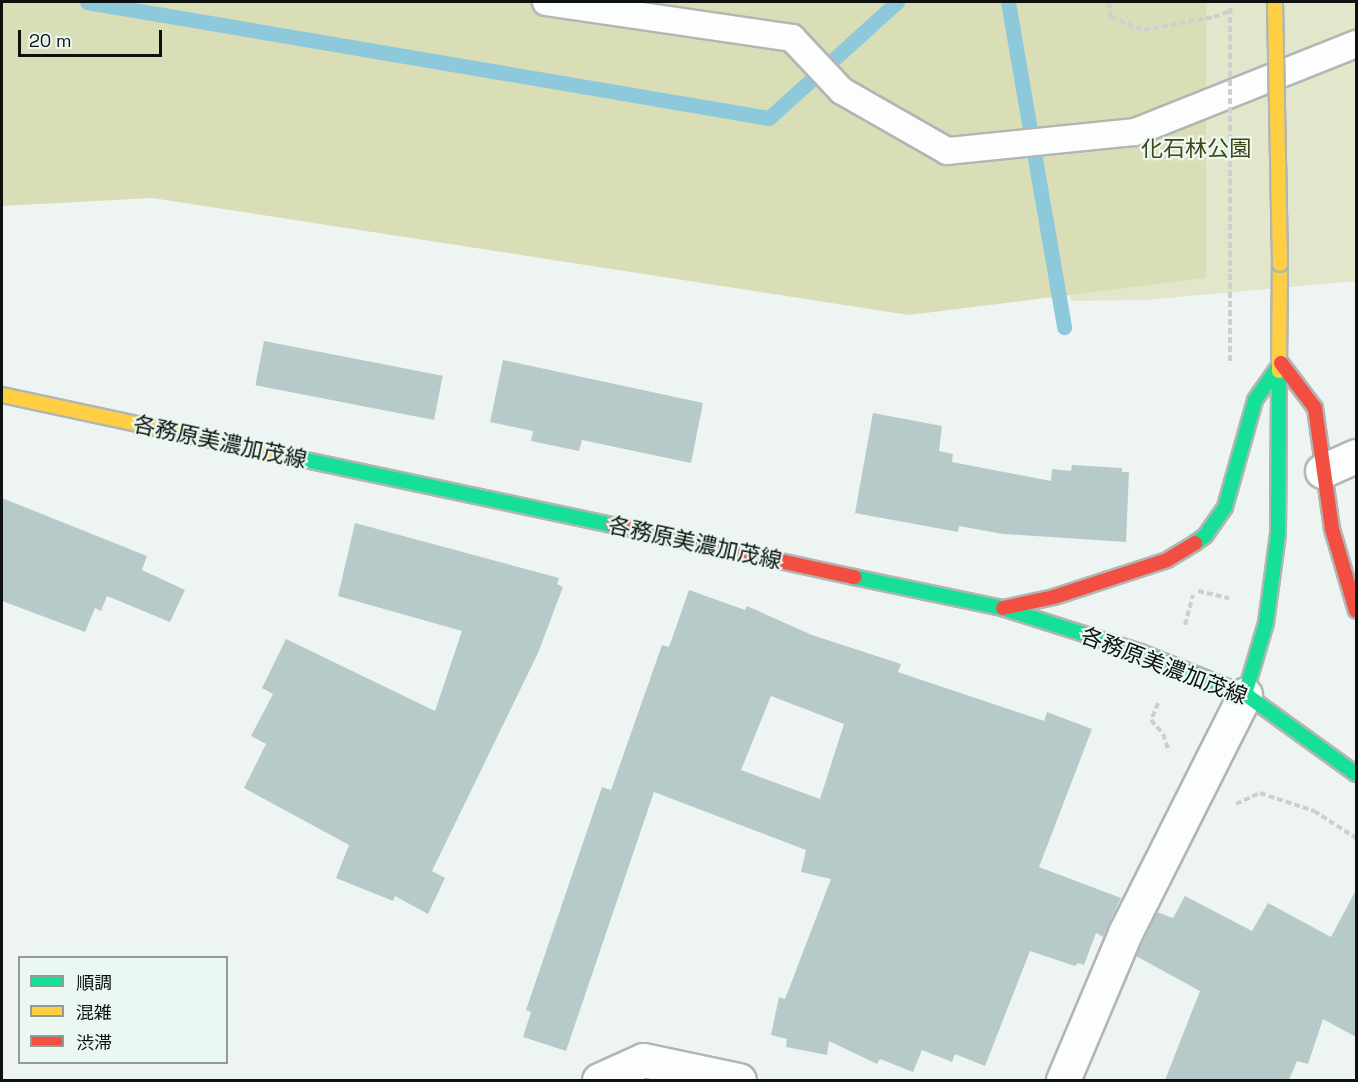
<!DOCTYPE html>
<meta charset="utf-8">
<style>
body{margin:0}
#map{position:relative;width:1358px;height:1082px;overflow:hidden;background:#eef4f1;font-family:"Space Grotesk","Noto Sans JP",sans-serif}
div>[style]{position:absolute}
[style*='--x']{left:calc(var(--x)*1px);top:calc(var(--y)*1px);width:calc(var(--w)*1px);rotate:calc(var(--a)*1deg)}
.green>*{inset:0;background:#e2e7cc}
.forest>*{inset:0;background:#d9deb7}
.stream>*{height:15px;margin:-7.5px;padding:0 7.5px;transform-origin:7.5px;border-radius:7.5px;background:#8ec9db}
.building>*{inset:0;background:#b6cbc9;transform-origin:0 0}
.path>*{height:4px;margin-top:-2px;transform-origin:0;background:repeating-linear-gradient(90deg,#cecfcf 0 6px,transparent 0 9px)}
.roads{filter:drop-shadow(2px 0 #b1b6b3) drop-shadow(-2px 0 #b1b6b3) drop-shadow(0 2px #b1b6b3) drop-shadow(0 -2px #b1b6b3)}
.lane>*{height:26px;margin:-13px;padding:0 13px;transform-origin:13px;border-radius:13px;background:#fcfdfd}
.street>*{height:33px;margin:-16.5px;padding:0 16.5px;transform-origin:16.5px;border-radius:16.5px;background:#fcfdfd}
.fast>*{height:14px;margin:-7px;padding:0 7px;transform-origin:7px;border-radius:7px;background:#16e098}
.slow>*{height:14px;margin:-7px;padding:0 7px;transform-origin:7px;border-radius:7px;background:#ffcf43}
.jam>*{height:14px;margin:-7px;padding:0 7px;transform-origin:7px;border-radius:7px;background:#f24e42}
.path-bridge>*{height:4px;margin-top:-2px;transform-origin:0;background:repeating-linear-gradient(90deg,#cecfcf 0 6px,transparent 0 9px)}
.bridges{filter:drop-shadow(2px 0 #b1b6b3) drop-shadow(-2px 0 #b1b6b3) drop-shadow(0 2px #b1b6b3) drop-shadow(0 -2px #b1b6b3)}
.slow-bridge>*{height:14px;margin:-7px;padding:0 7px;transform-origin:7px;border-radius:7px;background:#ffcf43}
span{translate:-50% -50%;white-space:nowrap;text-align:center;line-height:1.15;-webkit-text-stroke:4.5px #eaf8f1;paint-order:stroke}
.park-label{font-size:22px;color:#444512}
.street-label{font-size:22px;color:#0d1210}
.frame{position:absolute;inset:0;border:3px solid #0d1210;pointer-events:none}
.legend{position:absolute;left:18px;top:956px;width:210px;height:108px;box-sizing:border-box;background:#eaf8f1;border:2px solid #929c97;margin:0;padding:8px 10px;list-style:none;font-size:18px;color:#0d1210}
.legend li{display:flex;align-items:center;gap:12px;height:30px}
.legend b{width:30px;border:2px solid #929c97}
.scale{position:absolute;left:18px;top:30px;width:144px;height:27px;box-sizing:border-box;border:3px solid #0d1210;border-top:0;padding-left:8px;font-size:18px;line-height:21px;white-space:nowrap;color:#0d1210;-webkit-text-stroke:4px #eaf8f1;paint-order:stroke}
</style>
<div id="map">
<div class="green">
<i style="clip-path:polygon(1021px 2px,1356px 2px,1356px 281px,1145px 300px,1071px 301px)"></i>
</div>
<div class="forest">
<i style="clip-path:polygon(2px 2px,1206px 2px,1206px 278px,909px 315px,152px 198px,2px 206px)"></i>
</div>
<div class="stream">
<i style="--x:87;--y:2;--w:692;--a:9.65"></i>
<i style="--x:769;--y:118;--w:173;--a:-42.2"></i>
<i style="--x:1008;--y:2;--w:330;--a:80.2"></i>
</div>
<div class="building">
<i style="left:264px;top:341px;width:182px;height:45px;rotate:11deg"></i>
<i style="clip-path:polygon(503px 360px,703px 403px,691px 463px,582px 440px,579px 451px,531px 441px,533px 431px,490px 422px)"></i>
<i style="clip-path:polygon(873px 413px,942px 426px,939px 451px,953px 454px,952px 462px,1051px 481px,1052px 469px,1071px 471px,1072px 465px,1122px 468px,1122px 472px,1129px 472px,1126px 542px,1003px 534px,959px 526px,958px 532px,855px 513px)"></i>
<i style="clip-path:polygon(2px 498px,147px 556px,142px 570px,185px 590px,170px 622px,107px 596px,101px 611px,95px 608px,85px 632px,2px 601px)"></i>
<i style="clip-path:polygon(355px 523px,559px 578px,557px 584px,563px 587px,538px 653px,432px 871px,445px 878px,428px 914px,395px 896px,393px 901px,336px 878px,349px 845px,244px 788px,266px 744px,251px 736px,273px 694px,262px 688px,286px 639px,435px 711px,462px 631px,338px 596px)"></i>
<i style="clip-path:polygon(evenodd,689px 590px,745px 610px,747px 606px,812px 635px,901px 664px,898px 672px,1044px 721px,1047px 712px,1092px 729px,1039px 867px,1121px 898px,1103px 937px,1096px 933px,1084px 965px,1078px 963px,1075px 966px,1030px 951px,985px 1066px,955px 1054px,952px 1062px,922px 1050px,913px 1072px,880px 1059px,877px 1064px,829px 1041px,827px 1055px,786px 1047px,787px 1039px,771px 1035px,779px 997px,785px 999px,831px 879px,801px 872px,806px 850px,654px 792px,566px 1051px,523px 1037px,531px 1012px,526px 1010px,602px 787px,611px 790px,662px 645px,669px 647px,689px 590px,771px 696px,844px 724px,820px 799px,741px 770px,771px 696px)"></i>
<i style="clip-path:polygon(1356px 890px,1356px 1037px,1323px 1019px,1308px 1064px,1297px 1061px,1289px 1080px,1165px 1080px,1200px 991px,1136px 956px,1157px 912px,1173px 918px,1185px 896px,1252px 931px,1268px 903px,1331px 937px)"></i>
</div>
<div class="path">
<i style="--x:1109;--y:2;--w:15;--a:82"></i>
<i style="--x:1111;--y:17;--w:35;--a:22"></i>
<i style="--x:1144;--y:30;--w:71;--a:-10.5"></i>
<i style="--x:1214;--y:17;--w:20;--a:-20"></i>
<i style="--x:1230;--y:361;--w:89;--a:-90"></i>
<i style="--x:1198;--y:591;--w:32;--a:13"></i>
<i style="--x:1185;--y:625;--w:31;--a:-75"></i>
<i style="--x:1158;--y:703;--w:18;--a:112"></i>
<i style="--x:1151;--y:720;--w:18;--a:49"></i>
<i style="--x:1163;--y:734;--w:18;--a:71"></i>
<i style="--x:1236;--y:804;--w:26;--a:-25"></i>
<i style="--x:1260;--y:793;--w:57;--a:18.4"></i>
<i style="--x:1314;--y:811;--w:50;--a:32.7"></i>
</div>
<div class="roads">
<div class="lane">
<i style="--x:546;--y:2;--w:249;--a:8.3"></i>
<i style="--x:792;--y:38;--w:73;--a:46.7"></i>
<i style="--x:842;--y:91;--w:121;--a:29.7"></i>
<i style="--x:947;--y:151;--w:189;--a:-5.8"></i>
<i style="--x:1135;--y:132;--w:238;--a:-21.7"></i>
</div>
<div class="street">
<i style="--x:1322;--y:471;--w:37;--a:-24"></i>
<i style="--x:599;--y:1080;--w:48;--a:-24.4"></i>
<i style="--x:643;--y:1060;--w:98;--a:11.8"></i>
<i style="--x:1063;--y:1080;--w:160;--a:-67.1"></i>
<i style="--x:1125;--y:933;--w:267;--a:-63.3"></i>
</div>
<div class="fast">
<i style="--x:292;--y:457;--w:328;--a:12"></i>
<i style="--x:1195;--y:543;--w:12;--a:-35"></i>
<i style="--x:1205;--y:536;--w:35;--a:-55"></i>
<i style="--x:1225;--y:507;--w:111;--a:-74.3"></i>
<i style="--x:1255;--y:400;--w:45;--a:-54.9"></i>
<i style="--x:854;--y:577;--w:151;--a:11.8"></i>
<i style="--x:1002;--y:608;--w:146;--a:17.6"></i>
<i style="--x:1141;--y:652;--w:112;--a:22"></i>
<i style="--x:1245;--y:694;--w:137;--a:35.8"></i>
<i style="--x:1245;--y:694;--w:74;--a:-73.5"></i>
<i style="--x:1266;--y:623;--w:90;--a:-82.3"></i>
<i style="--x:1278;--y:534;--w:163;--a:-89.6"></i>
</div>
<div class="slow">
<i style="--x:1279;--y:371;--w:107;--a:-89.5"></i>
<i style="--x:2;--y:395;--w:297;--a:12.1"></i>
</div>
<div class="jam">
<i style="--x:1281;--y:363;--w:56;--a:52.9"></i>
<i style="--x:1315;--y:408;--w:122;--a:82"></i>
<i style="--x:1332;--y:529;--w:85;--a:73.7"></i>
<i style="--x:613;--y:525;--w:247;--a:12.2"></i>
<i style="--x:1003;--y:608;--w:52;--a:-12.2"></i>
<i style="--x:1054;--y:597;--w:119;--a:-18.1"></i>
<i style="--x:1167;--y:560;--w:33;--a:-31"></i>
</div>
</div>
<div class="path-bridge">
<i style="--x:1230;--y:8;--w:264;--a:90"></i>
</div>
<div class="bridges">
<div class="slow-bridge">
<i style="--x:1275;--y:2;--w:262;--a:88.9"></i>
</div>
</div>
<div class="park-label">
<span style="left:1196px;top:149px">化石林公園</span>
</div>
<div class="street-label">
<span style="left:220px;top:442px;rotate:12deg">各務原美濃加茂線</span>
<span style="left:695px;top:543px;rotate:12deg">各務原美濃加茂線</span>
<span style="left:1164px;top:666px;rotate:21deg">各務原美濃加茂線</span>
</div>
<div class="frame"></div>
<ul class="legend">
<li><b style="height:8px;background:#16e098"></b>順調</li>
<li><b style="height:8px;background:#ffcf43"></b>混雑</li>
<li><b style="height:8px;background:#f24e42"></b>渋滞</li>
</ul>
<div class="scale">20 m</div>
</div>
